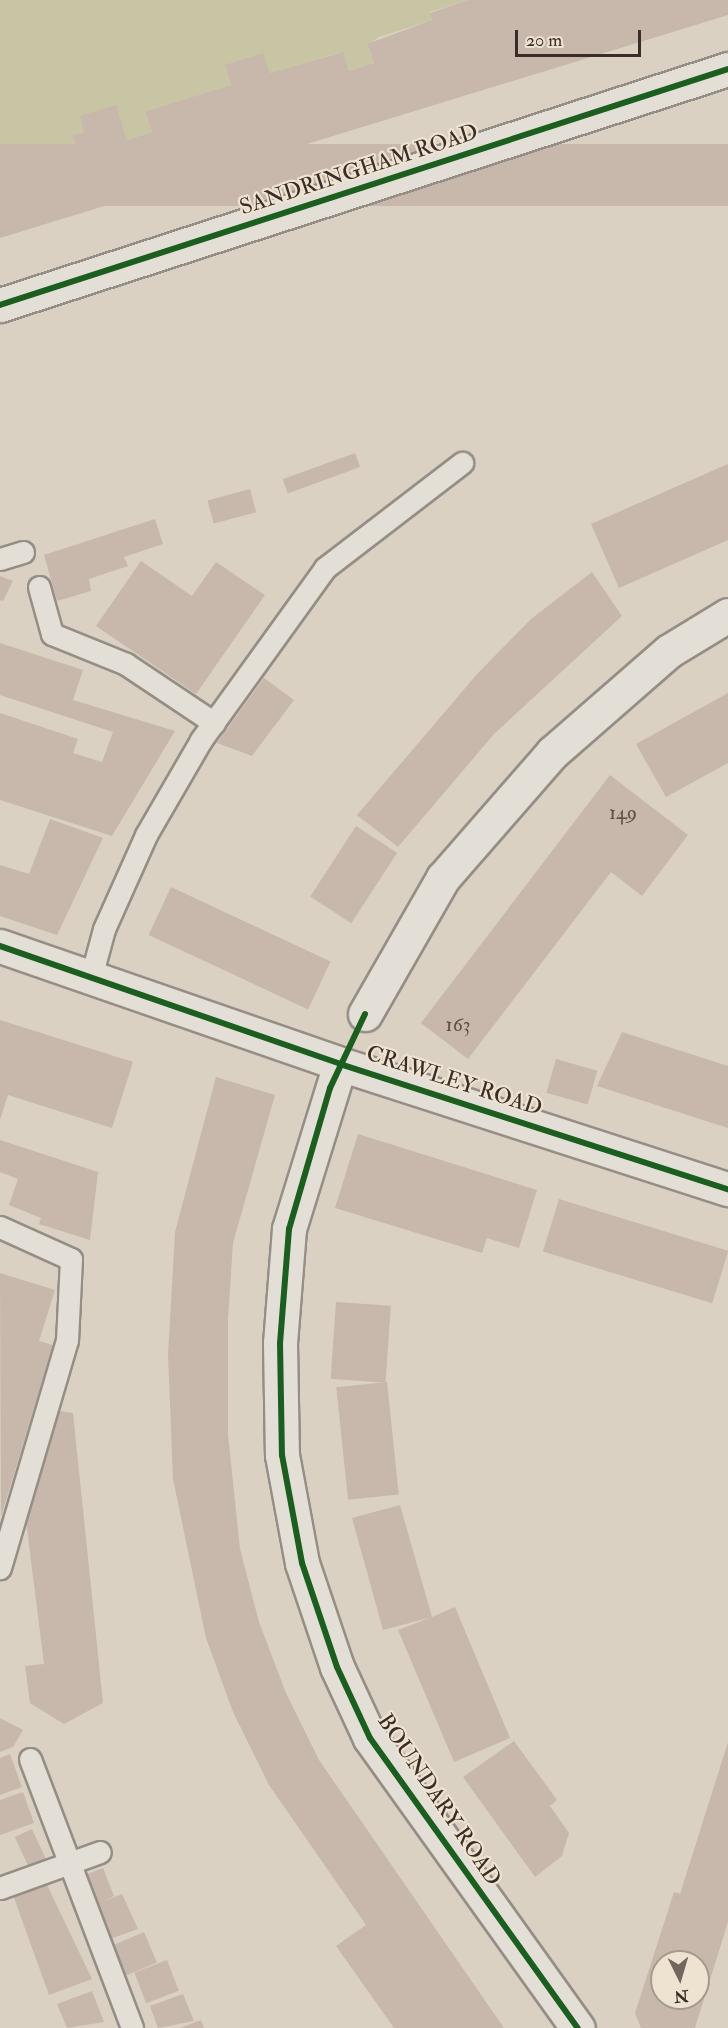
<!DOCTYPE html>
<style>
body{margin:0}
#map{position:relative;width:728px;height:2028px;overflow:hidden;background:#dad1c2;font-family:"IM FELL Double Pica",serif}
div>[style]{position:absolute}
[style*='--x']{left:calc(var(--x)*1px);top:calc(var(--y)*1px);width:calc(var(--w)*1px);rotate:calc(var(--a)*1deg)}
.green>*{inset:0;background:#c8c5a4}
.building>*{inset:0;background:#c7b8ab;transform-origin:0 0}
.roads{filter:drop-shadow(2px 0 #958e86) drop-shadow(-2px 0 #958e86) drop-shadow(0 2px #958e86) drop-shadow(0 -2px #958e86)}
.lane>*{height:21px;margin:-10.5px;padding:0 10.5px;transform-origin:10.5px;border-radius:10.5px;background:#e3dfd6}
.street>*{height:33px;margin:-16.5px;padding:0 16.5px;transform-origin:16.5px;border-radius:16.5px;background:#e3dfd6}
.cycleway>*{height:6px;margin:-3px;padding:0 3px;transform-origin:3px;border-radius:3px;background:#1b5e20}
span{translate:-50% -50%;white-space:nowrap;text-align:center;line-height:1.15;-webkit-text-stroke:4.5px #eee3d1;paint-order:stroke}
.number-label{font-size:20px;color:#5f514a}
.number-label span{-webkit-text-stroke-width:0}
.street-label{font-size:22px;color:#3a2d28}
.north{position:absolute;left:650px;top:1950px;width:60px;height:60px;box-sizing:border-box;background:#eee3d1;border:2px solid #a69a8d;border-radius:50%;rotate:175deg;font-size:16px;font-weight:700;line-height:24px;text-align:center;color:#3a2d28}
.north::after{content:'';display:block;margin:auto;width:21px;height:27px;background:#72665e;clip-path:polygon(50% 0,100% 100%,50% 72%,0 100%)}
.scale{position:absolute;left:515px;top:30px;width:126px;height:27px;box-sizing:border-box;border:3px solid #3a2d28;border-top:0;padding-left:8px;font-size:18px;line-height:21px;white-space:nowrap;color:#3a2d28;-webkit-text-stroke:4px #eee3d1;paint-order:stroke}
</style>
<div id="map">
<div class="green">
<i style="clip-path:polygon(0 0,468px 0,430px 12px,432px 20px,379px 37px,367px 45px,374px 63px,349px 71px,342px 52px,270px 73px,225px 65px,231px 85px,145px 113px,152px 132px,127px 140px,116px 106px,84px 132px,72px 135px,79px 155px,29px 170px,22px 147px,0 153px)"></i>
</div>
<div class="building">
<i style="clip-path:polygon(468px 0,728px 0,728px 15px,0 238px,0 153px,22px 147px,29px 170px,79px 155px,72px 135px,84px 132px,80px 116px,116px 105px,127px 140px,152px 132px,145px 112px,231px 85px,225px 65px,263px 53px,270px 73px,343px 52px,349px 71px,374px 63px,367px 44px,432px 20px,430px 13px)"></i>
<i style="left:728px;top:144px;width:62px;height:762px;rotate:90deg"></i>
<i style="left:355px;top:453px;width:15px;height:77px;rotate:70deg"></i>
<i style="clip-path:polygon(728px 464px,728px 540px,619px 588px,591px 524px)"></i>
<i style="left:250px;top:489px;width:24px;height:44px;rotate:75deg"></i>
<i style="clip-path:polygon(155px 519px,163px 544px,124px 557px,128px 566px,89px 579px,91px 591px,57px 601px,44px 555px)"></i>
<i style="clip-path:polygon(141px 561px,192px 596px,216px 562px,265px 595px,196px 694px,96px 626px)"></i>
<i style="clip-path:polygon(592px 572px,622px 616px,494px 734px,398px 847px,357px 815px,478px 673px,531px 619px)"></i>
<i style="clip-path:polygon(0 576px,13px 581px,3px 601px,0 600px)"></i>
<i style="clip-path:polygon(0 643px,83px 670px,73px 700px,175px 731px,112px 836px,0 800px,0 713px,78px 739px,73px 753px,102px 762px,113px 732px,0 695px)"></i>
<i style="clip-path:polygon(264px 678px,294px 700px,252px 756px,217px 743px)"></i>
<i style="clip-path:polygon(728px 693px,728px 763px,666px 797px,636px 744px)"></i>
<i style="clip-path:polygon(610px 775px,688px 835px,642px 896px,611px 872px,468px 1059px,421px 1023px)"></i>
<i style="clip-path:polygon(50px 819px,103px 838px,57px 935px,0 916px,0 865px,29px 874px)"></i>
<i style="left:356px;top:826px;width:49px;height:84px;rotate:33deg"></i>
<i style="left:171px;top:887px;width:176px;height:53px;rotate:25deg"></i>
<i style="clip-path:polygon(0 1020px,133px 1062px,112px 1128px,8px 1095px,0 1120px)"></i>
<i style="clip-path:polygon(622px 1032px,728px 1066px,728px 1128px,597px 1086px)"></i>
<i style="left:556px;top:1059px;width:43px;height:35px;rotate:16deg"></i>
<i style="clip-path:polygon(216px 1077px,275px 1095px,233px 1243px,228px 1319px,228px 1434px,240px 1549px,259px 1622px,286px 1693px,319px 1760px,504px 2028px,394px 2028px,336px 1946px,366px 1925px,269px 1785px,233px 1712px,206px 1638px,173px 1479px,168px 1355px,175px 1232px)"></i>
<i style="clip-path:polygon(358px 1134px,537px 1190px,519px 1248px,487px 1238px,482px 1253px,335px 1208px)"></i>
<i style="clip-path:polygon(0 1140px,98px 1172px,90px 1240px,39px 1224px,41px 1218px,9px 1205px,18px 1179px,0 1172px)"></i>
<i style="left:559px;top:1199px;width:177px;height:55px;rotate:17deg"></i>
<i style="clip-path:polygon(0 1273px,55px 1290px,39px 1341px,53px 1345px,1px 1517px)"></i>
<i style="left:336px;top:1302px;width:55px;height:77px;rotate:4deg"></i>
<i style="left:387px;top:1382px;width:113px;height:51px;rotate:84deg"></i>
<i style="clip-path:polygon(59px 1411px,73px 1413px,103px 1703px,64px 1724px,30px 1703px,25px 1666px,44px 1664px,26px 1521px)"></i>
<i style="clip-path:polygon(400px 1505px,432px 1617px,455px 1607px,510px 1738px,454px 1762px,398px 1630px,432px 1617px,383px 1630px,352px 1518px)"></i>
<i style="clip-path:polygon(0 1718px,23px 1730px,13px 1747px,0 1752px)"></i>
<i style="clip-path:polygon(514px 1741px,557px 1800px,550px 1806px,569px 1833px,562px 1856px,535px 1877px,463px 1777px)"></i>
<i style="clip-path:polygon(evenodd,728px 1742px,728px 1922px,695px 2028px,641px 2028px,635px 2013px,674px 1892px,680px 1894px,728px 1742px,662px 1962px,698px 1962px,698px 1998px,662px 1998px,662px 1962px)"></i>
<i style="clip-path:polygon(10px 1754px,22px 1787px,0 1795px,0 1758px)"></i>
<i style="clip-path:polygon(23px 1792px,34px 1823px,0 1835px,0 1800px)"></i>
<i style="left:32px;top:1829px;width:33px;height:19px;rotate:65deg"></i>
<i style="clip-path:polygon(103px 1868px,114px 1896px,105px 1901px,122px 1894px,138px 1929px,110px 1939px,87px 1874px)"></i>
<i style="clip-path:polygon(46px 1883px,92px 1979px,49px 1995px,13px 1895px)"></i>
<i style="left:144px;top:1932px;width:33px;height:33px;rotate:67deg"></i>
<i style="left:167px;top:1960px;width:33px;height:35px;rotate:69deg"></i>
<i style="clip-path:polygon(92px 1991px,104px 2022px,67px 2028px,57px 2004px)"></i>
<i style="clip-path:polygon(183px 1994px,194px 2021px,158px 2028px,150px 2006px)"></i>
<i style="clip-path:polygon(201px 2020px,204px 2028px,180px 2028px)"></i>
</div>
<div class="roads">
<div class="lane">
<i style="--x:0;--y:559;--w:24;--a:-17"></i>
<i style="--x:39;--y:587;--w:49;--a:74.5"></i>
<i style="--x:52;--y:634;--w:80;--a:22.1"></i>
<i style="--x:126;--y:664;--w:106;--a:33.8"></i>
<i style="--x:91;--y:977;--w:50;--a:-74.8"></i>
<i style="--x:104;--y:929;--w:103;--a:-65.9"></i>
<i style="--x:146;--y:835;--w:110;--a:-59.9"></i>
<i style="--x:201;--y:740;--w:212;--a:-54.2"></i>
<i style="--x:325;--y:568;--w:173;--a:-37.5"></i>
<i style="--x:0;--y:1227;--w:78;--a:24.3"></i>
<i style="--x:71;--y:1259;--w:81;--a:92.8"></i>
<i style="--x:67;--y:1340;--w:238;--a:106.4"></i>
<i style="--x:30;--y:1759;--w:288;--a:69.2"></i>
<i style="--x:0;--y:1888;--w:106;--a:-19.8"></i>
</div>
<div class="street">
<i style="--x:0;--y:305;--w:765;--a:-17.96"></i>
<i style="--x:0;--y:946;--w:360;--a:19.1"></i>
<i style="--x:340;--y:1064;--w:408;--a:17.9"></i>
<i style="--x:365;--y:1014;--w:157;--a:-60.2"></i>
<i style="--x:443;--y:878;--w:166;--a:-48.9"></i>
<i style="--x:552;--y:753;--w:155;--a:-41.1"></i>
<i style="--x:669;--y:651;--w:69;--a:-31.4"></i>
<i style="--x:340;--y:1064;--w:173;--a:107.2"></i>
<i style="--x:289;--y:1229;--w:114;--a:94.5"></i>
<i style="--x:280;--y:1343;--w:112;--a:89"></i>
<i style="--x:282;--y:1455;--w:110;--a:79.5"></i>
<i style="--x:302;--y:1563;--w:110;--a:71.4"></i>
<i style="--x:337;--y:1667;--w:78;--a:65.1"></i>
<i style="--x:370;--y:1738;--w:357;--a:54.4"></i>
</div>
</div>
<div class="cycleway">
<i style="--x:0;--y:305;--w:765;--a:-17.96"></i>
<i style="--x:0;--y:946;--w:360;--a:19.1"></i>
<i style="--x:340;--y:1064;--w:408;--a:17.9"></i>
<i style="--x:365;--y:1014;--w:82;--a:115.3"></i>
<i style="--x:330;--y:1088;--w:147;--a:106.2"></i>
<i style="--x:289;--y:1229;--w:114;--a:94.5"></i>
<i style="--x:280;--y:1343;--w:112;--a:89"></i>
<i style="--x:282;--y:1455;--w:110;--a:79.5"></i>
<i style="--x:302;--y:1563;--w:110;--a:71.4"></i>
<i style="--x:337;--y:1667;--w:78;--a:65.1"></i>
<i style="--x:370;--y:1738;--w:357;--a:54.4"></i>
</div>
<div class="number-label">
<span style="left:623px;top:812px">149</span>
<span style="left:458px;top:1024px">163</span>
</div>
<div class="street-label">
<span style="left:359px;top:170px;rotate:-18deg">SANDRINGHAM ROAD</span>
<span style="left:454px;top:1081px;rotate:18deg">CRAWLEY ROAD</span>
<span style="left:439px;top:1800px;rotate:56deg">BOUNDARY ROAD</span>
</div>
<div class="north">N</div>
<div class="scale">20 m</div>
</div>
